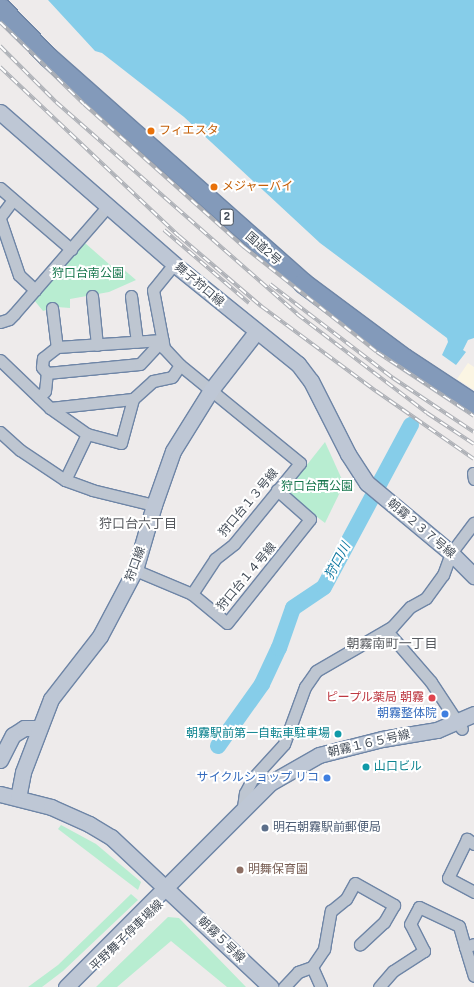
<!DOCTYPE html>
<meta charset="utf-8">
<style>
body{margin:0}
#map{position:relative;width:474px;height:987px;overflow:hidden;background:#eeebeb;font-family:Figtree,"Noto Sans JP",sans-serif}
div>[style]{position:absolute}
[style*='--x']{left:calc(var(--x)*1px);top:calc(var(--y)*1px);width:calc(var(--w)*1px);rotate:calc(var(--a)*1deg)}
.commercial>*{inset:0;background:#fbf5e3}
.green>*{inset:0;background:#b8edd1}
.water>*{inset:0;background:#86cde9}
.river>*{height:16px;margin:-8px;padding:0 8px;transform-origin:8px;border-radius:8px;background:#86cde9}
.roads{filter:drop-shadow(1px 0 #6e85a6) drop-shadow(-1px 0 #6e85a6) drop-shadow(0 1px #6e85a6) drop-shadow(0 -1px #6e85a6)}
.street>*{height:11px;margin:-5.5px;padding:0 5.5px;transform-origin:5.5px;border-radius:5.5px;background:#bec6d1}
.secondary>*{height:15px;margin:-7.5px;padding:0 7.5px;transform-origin:7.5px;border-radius:7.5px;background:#bec7d5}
.highway>*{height:19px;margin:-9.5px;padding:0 9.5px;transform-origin:9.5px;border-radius:9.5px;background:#839aba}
.rail>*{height:4px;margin-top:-2px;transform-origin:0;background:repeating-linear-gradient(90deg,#fff 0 8px,#adb0b6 0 16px);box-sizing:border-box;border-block:1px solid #adb0b6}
.dots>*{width:11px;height:11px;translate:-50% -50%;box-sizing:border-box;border:2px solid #fff;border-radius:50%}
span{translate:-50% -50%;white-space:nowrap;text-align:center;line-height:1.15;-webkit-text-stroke:4px #fff;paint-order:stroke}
.shield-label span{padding:1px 3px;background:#fff;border:1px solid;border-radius:3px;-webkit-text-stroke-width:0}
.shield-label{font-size:11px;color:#444d58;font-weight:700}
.food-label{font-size:12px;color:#c56008}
.left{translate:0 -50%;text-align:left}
.street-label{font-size:12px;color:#444d58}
.park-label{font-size:12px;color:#18774e}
.health-label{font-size:12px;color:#be3a42}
.right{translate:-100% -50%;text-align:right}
.shop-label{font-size:12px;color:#366cbe}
.culture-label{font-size:12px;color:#0d838f}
.service-label{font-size:12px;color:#4e5e75}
.education-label{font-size:12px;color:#785e54}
.neighbourhood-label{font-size:13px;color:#585b60}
.water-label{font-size:13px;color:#0e77a1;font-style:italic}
</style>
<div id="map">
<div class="commercial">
<i style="clip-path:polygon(468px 363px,474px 367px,474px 390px,457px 379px)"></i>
</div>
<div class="green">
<i style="clip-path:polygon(85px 243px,117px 271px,122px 268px,136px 280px,109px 292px,70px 299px,70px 308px,57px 307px,43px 311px,34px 300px)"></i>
<i style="clip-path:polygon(325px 442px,344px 484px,325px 523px,287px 494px,287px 490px)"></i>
<i style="clip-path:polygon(61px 825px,96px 844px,141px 882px,138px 890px,58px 829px)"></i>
<i style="clip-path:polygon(131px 894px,138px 900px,63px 971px,42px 987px,28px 987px,58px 965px)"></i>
<i style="clip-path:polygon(168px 917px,179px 918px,246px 987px,227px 987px,171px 941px,117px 987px,96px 987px)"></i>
</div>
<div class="water">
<i style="clip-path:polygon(48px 0,474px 0,474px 338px,468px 340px,463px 350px,466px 352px,456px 365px,442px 355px,448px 342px,447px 338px,320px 243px,184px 117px,102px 53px,95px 51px)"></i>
</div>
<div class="river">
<i style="--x:218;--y:746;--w:76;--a:-54.6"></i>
<i style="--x:262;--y:684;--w:40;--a:-65"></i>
<i style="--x:279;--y:648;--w:42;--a:-70.7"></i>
<i style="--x:293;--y:608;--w:37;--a:-34"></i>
<i style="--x:324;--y:587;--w:184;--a:-61.8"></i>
</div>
<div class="roads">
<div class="street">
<i style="--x:0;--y:188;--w:94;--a:40.7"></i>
<i style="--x:0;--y:217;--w:21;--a:-53"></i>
<i style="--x:0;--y:219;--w:59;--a:71.3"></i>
<i style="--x:19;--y:275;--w:22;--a:43"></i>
<i style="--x:174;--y:264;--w:33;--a:129"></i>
<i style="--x:153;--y:290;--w:59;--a:79.3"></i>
<i style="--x:164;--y:348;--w:23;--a:47"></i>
<i style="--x:180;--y:365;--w:155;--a:39.2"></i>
<i style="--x:300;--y:463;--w:104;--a:129.2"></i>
<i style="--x:234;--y:544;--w:24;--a:142"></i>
<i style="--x:215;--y:559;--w:42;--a:123.3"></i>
<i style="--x:92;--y:296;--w:49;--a:84.2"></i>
<i style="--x:131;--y:296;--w:46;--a:82.6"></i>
<i style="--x:52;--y:308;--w:39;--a:83"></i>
<i style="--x:0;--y:322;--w:9;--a:-18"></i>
<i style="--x:9;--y:319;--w:7;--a:-45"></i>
<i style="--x:14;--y:314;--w:143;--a:-49"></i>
<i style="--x:0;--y:360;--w:69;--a:43.8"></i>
<i style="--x:50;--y:408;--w:45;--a:35.1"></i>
<i style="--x:87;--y:434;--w:35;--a:15"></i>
<i style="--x:121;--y:443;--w:46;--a:-74.7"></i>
<i style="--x:47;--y:373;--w:8;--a:-130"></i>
<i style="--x:42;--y:367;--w:9;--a:-84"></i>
<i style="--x:43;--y:358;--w:18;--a:-38"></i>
<i style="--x:57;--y:347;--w:105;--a:-3.8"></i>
<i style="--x:39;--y:397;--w:8;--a:-45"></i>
<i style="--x:45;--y:391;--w:18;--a:-84"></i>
<i style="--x:47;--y:373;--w:93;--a:-5.5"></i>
<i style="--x:140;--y:364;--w:33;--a:-47"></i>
<i style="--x:133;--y:399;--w:27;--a:-42"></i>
<i style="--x:153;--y:381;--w:19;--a:-12"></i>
<i style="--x:172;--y:377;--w:14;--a:-56"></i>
<i style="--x:50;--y:408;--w:83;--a:-6.2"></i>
<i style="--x:0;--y:432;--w:27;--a:42"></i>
<i style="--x:20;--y:450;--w:54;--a:33.7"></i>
<i style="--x:65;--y:480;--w:29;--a:20"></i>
<i style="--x:92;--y:490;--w:64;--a:13.6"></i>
<i style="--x:473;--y:473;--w:6;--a:81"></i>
<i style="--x:65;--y:480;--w:51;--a:-64.4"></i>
<i style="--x:135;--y:570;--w:62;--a:22.8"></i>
<i style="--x:192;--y:594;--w:45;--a:39.6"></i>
<i style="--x:227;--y:623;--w:133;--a:-51.4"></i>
<i style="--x:310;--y:519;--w:44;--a:-138.7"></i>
<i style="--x:387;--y:631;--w:67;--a:49.2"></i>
<i style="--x:431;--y:682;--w:56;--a:56.6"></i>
<i style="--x:243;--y:807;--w:14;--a:-82"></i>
<i style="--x:245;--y:793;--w:17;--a:-62"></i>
<i style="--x:253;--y:778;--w:46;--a:-47.6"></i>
<i style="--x:284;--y:744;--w:61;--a:-69.8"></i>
<i style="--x:305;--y:687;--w:19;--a:-55"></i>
<i style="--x:316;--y:671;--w:88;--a:-30.1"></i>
<i style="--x:392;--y:627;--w:27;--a:-48"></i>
<i style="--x:410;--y:607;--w:18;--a:-29"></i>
<i style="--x:426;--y:598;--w:29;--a:-54"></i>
<i style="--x:443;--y:575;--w:23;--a:-70"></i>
<i style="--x:451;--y:553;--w:38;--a:-53"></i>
<i style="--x:474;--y:844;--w:9;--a:-144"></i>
<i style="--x:467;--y:839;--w:43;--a:116"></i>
<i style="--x:448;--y:878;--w:30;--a:28"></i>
<i style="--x:465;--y:947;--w:30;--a:73"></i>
<i style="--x:312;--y:967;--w:22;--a:-56"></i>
<i style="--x:324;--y:949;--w:39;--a:-80"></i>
<i style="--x:331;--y:911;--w:19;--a:-39"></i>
<i style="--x:346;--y:899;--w:18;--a:-61"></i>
<i style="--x:355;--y:883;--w:45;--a:29.4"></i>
<i style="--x:394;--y:905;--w:20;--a:120"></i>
<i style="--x:384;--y:922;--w:33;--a:137"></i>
<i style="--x:284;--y:987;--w:21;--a:-47"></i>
<i style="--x:298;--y:972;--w:15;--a:-20"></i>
<i style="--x:312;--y:967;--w:22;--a:66"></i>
<i style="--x:379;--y:987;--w:21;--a:-49"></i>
<i style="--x:393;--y:971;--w:37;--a:-33"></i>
<i style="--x:424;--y:951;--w:30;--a:-117"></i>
<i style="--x:410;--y:924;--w:19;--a:-62"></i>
<i style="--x:419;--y:907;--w:44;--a:25.4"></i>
<i style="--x:459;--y:926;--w:22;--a:74"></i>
<i style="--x:465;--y:947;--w:9;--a:-18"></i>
</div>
<div class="secondary">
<i style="--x:0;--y:112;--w:231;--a:41.1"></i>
<i style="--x:174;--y:264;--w:159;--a:38.9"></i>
<i style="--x:298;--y:364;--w:21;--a:53"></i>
<i style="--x:311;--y:381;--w:82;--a:63.1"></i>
<i style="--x:348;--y:454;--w:35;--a:57"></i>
<i style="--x:367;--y:483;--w:109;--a:39.8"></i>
<i style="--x:451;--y:553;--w:33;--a:45"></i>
<i style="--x:0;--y:760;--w:28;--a:-63"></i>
<i style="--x:13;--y:735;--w:13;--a:-32"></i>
<i style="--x:24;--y:728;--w:14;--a:0"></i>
<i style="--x:0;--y:794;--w:53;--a:14.3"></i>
<i style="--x:51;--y:807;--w:42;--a:24.1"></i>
<i style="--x:89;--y:824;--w:26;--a:31"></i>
<i style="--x:111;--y:837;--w:219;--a:43.2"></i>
<i style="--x:18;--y:798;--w:26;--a:-79"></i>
<i style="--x:23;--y:772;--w:78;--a:-69"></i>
<i style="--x:51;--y:699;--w:80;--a:-52.1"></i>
<i style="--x:100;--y:636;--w:75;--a:-62.1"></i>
<i style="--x:135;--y:570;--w:68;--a:-73.7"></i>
<i style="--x:154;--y:505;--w:57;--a:-70.6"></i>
<i style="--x:173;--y:451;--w:72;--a:-58.1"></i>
<i style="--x:211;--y:390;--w:73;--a:-52.2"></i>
<i style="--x:66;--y:987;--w:288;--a:-45"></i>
<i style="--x:270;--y:783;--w:56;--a:-29.7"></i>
<i style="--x:319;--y:755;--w:65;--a:-14.3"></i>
<i style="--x:382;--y:739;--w:56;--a:-9.3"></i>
<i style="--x:437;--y:730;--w:40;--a:-23.4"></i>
</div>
<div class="highway">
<i style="--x:0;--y:7;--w:69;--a:46.2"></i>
<i style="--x:48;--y:57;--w:341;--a:41.5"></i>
<i style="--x:303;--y:283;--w:126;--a:36.6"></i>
<i style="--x:404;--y:358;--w:84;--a:33.3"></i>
</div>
</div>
<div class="rail">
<i style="--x:0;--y:22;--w:117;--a:44.3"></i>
<i style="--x:84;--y:104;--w:215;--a:41.8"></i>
<i style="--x:244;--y:247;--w:169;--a:38.3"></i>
<i style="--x:377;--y:352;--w:116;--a:33.4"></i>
<i style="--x:0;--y:46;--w:79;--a:45"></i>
<i style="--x:56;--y:102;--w:321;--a:41.3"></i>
<i style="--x:297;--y:314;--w:163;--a:37.3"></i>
<i style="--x:427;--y:413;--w:56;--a:33.4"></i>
<i style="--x:0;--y:67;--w:246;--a:43.4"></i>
<i style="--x:179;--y:236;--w:108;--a:40.5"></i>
<i style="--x:261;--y:306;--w:143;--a:36.5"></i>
<i style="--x:376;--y:391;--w:119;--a:34.8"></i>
<i style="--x:164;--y:230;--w:112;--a:40.7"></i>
<i style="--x:270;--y:284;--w:155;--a:37.4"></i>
<i style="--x:393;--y:378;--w:97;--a:33.7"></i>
</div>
<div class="dots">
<i style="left:151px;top:131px;background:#e8710a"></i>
<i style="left:214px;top:187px;background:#e8710a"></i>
<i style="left:432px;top:698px;background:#e0444e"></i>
<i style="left:445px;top:714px;background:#3f7fe0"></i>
<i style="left:338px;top:734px;background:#0f9aa8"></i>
<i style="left:366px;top:767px;background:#0f9aa8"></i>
<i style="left:327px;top:778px;background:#3f7fe0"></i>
<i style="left:265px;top:828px;background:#5c6f8a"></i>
<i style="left:240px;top:870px;background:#8d6e63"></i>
</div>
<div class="shield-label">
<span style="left:227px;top:217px">2</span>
</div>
<div class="food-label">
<span class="left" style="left:159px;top:131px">フィエスタ</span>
<span class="left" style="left:222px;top:187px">メジャーバイ</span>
</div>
<div class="street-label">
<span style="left:263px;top:249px;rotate:41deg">国道2号</span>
<span style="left:199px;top:285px;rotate:40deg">舞子狩口線</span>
<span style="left:249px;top:503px;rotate:-50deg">狩口台１３号線</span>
<span style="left:421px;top:529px;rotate:40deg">朝霧２３７号線</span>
<span style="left:136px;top:564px;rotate:-70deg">狩口線</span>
<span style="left:247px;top:577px;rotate:-50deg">狩口台１４号線</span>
<span style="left:369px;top:744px;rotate:-13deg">朝霧１６５号線</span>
<span style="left:127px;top:936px;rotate:-44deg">平野舞子停車場線</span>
<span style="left:221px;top:940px;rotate:44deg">朝霧５号線</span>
</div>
<div class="park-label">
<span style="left:88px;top:274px">狩口台南公園</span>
<span style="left:317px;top:487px">狩口台西公園</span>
</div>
<div class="health-label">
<span class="right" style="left:424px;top:698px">ピープル薬局 朝霧</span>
</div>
<div class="shop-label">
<span class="right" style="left:437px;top:714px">朝霧整体院</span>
<span class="right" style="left:319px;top:778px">サイクルショップ リコ</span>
</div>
<div class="culture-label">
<span class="right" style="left:330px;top:734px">朝霧駅前第一自転車駐車場</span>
<span class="left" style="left:374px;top:767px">山口ビル</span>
</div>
<div class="service-label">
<span class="left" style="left:273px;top:828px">明石朝霧駅前郵便局</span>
</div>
<div class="education-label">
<span class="left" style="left:248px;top:870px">明舞保育園</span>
</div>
<div class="neighbourhood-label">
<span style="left:138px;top:524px">狩口台六丁目</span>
<span style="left:392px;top:644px">朝霧南町一丁目</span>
</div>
<div class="water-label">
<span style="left:338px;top:561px;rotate:-62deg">狩口川</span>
</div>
</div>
